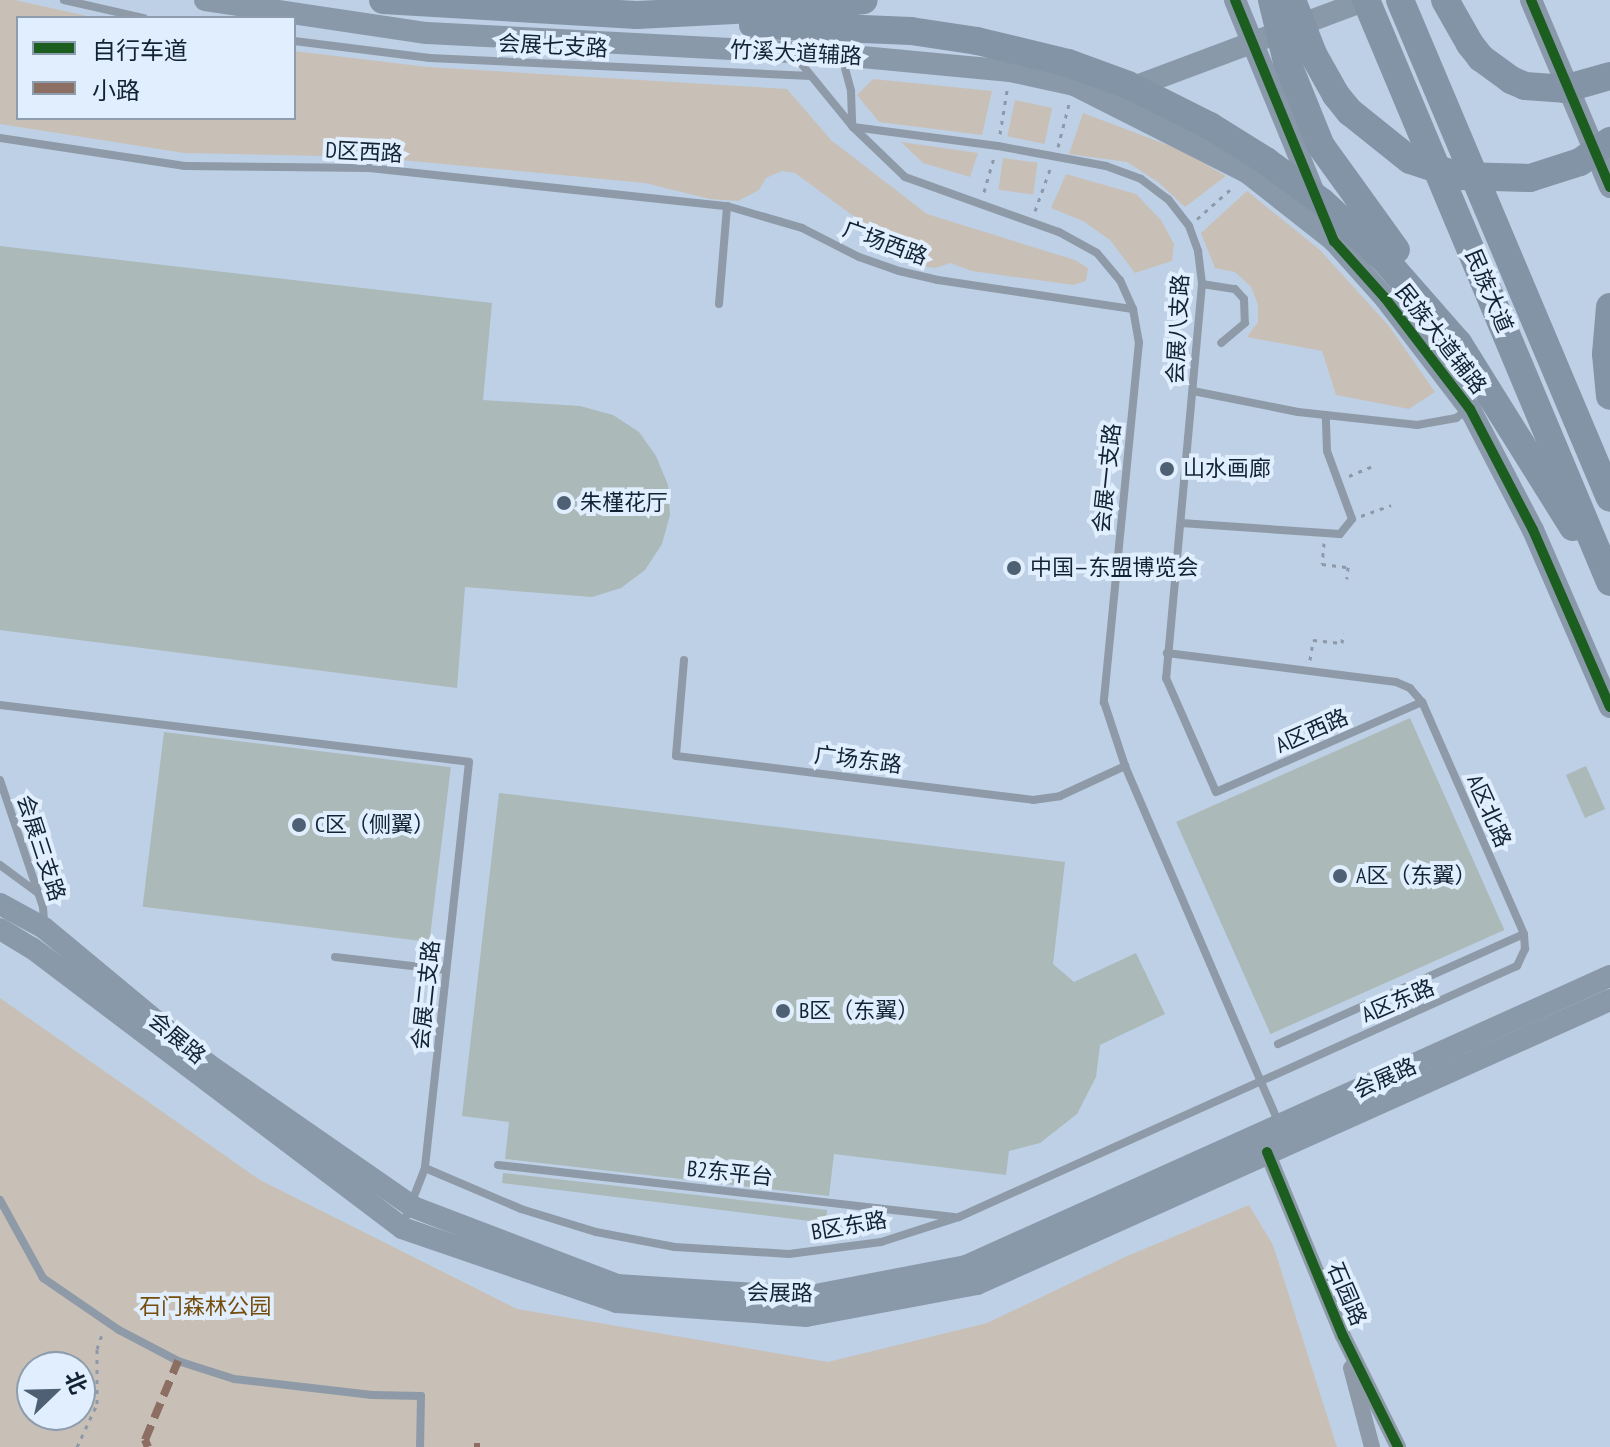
<!DOCTYPE html>
<meta charset="utf-8">
<style>
body{margin:0}
#map{position:relative;width:1610px;height:1447px;overflow:hidden;background:#bed0e6;font-family:"PT Sans Narrow","Noto Sans SC",sans-serif}
div>[style]{position:absolute}
[style*='--x']{left:calc(var(--x)*1px);top:calc(var(--y)*1px);width:calc(var(--w)*1px);rotate:calc(var(--a)*1deg)}
.green>*{inset:0;background:#c8c0b6;transform-origin:0 0}
.building>*{inset:0;background:#abb9b8;transform-origin:0 0}
.path>*{height:3px;margin-top:-1.5px;transform-origin:0;background:repeating-linear-gradient(90deg,#8d99a8 0 4px,transparent 0 10px)}
.lane>*{height:8px;margin:-4px;padding:0 4px;transform-origin:4px;border-radius:4px;background:#8e9aa7}
.street>*{height:16px;margin:-8px;padding:0 8px;transform-origin:8px;border-radius:8px;background:#8e9aa7}
.secondary>*{height:22px;margin:-11px;padding:0 11px;transform-origin:11px;border-radius:11px;background:#8a99aa}
.highway>*{height:28px;margin:-14px;padding:0 14px;transform-origin:14px;border-radius:14px;background:#8494a7}
.highway-bridge>*{height:28px;margin:-14px;padding:0 14px;transform-origin:14px;border-radius:14px;background:#8494a7}
.quiet>*{height:8px;margin-top:-4px;transform-origin:0;background:repeating-linear-gradient(90deg,#8d6e63 0 16px,transparent 0 24px)}
.cycleway>*{height:10px;margin:-5px;padding:0 5px;transform-origin:5px;border-radius:5px;background:#1b5e20}
.dots>*{width:22px;height:22px;translate:-50% -50%;box-sizing:border-box;border:4px solid #e1eefd;border-radius:50%}
span{translate:-50% -50%;white-space:nowrap;text-align:center;line-height:1.15;-webkit-text-stroke:8px #e1eefd;paint-order:stroke}
.street-label{font-size:22px;color:#122335}
.poi-label{font-size:22px;color:#122335}
.left{translate:0 -50%;text-align:left}
.park-label{font-size:22px;color:#754d0d}
.legend{position:absolute;left:16px;top:16px;width:280px;height:104px;box-sizing:border-box;background:#e1eefd;border:2px solid #8e9dad;margin:0;padding:10px 14px;list-style:none;font-size:24px;color:#122335}
.legend li{display:flex;align-items:center;gap:16px;height:40px}
.legend b{width:40px;border:2px solid #8e9dad}
.north{position:absolute;left:16px;top:1351px;width:80px;height:80px;box-sizing:border-box;background:#e1eefd;border:2px solid #8e9dad;border-radius:50%;rotate:67deg;font-size:22px;font-weight:700;line-height:32px;text-align:center;color:#122335}
.north::after{content:'';display:block;margin:auto;width:28px;height:36px;background:#4e6073;clip-path:polygon(50% 0,100% 100%,50% 72%,0 100%)}
</style>
<div id="map">
<div class="green">
<i style="clip-path:polygon(0 0,15px 0,96px 18px,18px 18px,18px 118px,294px 118px,294px 51px,428px 67px,787px 89px,831px 140px,927px 214px,1075px 260px,1088px 268px,1086px 281px,1073px 285px,972px 271px,950px 263px,936px 268px,921px 266px,795px 173px,782px 171px,766px 178px,759px 190px,738px 201px,710px 199px,645px 183px,369px 157px,184px 153px,0 124px)"></i>
<i style="clip-path:polygon(873px 79px,992px 91px,982px 135px,879px 122px,857px 95px)"></i>
<i style="left:1015px;top:100px;width:38px;height:37px;rotate:12deg"></i>
<i style="clip-path:polygon(1083px 113px,1181px 150px,1226px 176px,1185px 207px,1158px 182px,1127px 162px,1069px 154px)"></i>
<i style="clip-path:polygon(901px 142px,978px 153px,970px 177px,923px 163px)"></i>
<i style="left:1003px;top:158px;width:35px;height:32px;rotate:8deg"></i>
<i style="clip-path:polygon(1066px 174px,1136px 194px,1161px 220px,1174px 244px,1172px 261px,1135px 273px,1110px 240px,1083px 221px,1051px 208px)"></i>
<i style="clip-path:polygon(1247px 191px,1320px 250px,1389px 326px,1435px 392px,1409px 409px,1336px 395px,1322px 351px,1247px 337px,1258px 322px,1258px 305px,1251px 287px,1235px 272px,1215px 268px,1201px 233px)"></i>
<i style="clip-path:polygon(evenodd,0 998px,260px 1180px,517px 1309px,828px 1362px,987px 1323px,1125px 1257px,1249px 1205px,1273px 1245px,1337px 1447px,0 1447px,0 998px,32px 1367px,80px 1367px,80px 1415px,32px 1415px,32px 1367px)"></i>
</div>
<div class="building">
<i style="clip-path:polygon(0 246px,492px 303px,483px 400px,580px 406px,613px 415px,639px 432px,656px 456px,668px 485px,670px 515px,662px 544px,645px 570px,621px 588px,592px 597px,465px 587px,457px 688px,0 630px)"></i>
<i style="left:1410px;top:718px;width:232px;height:256px;rotate:66deg"></i>
<i style="left:164px;top:732px;width:289px;height:176px;rotate:7deg"></i>
<i style="left:1586px;top:766px;width:47px;height:22px;rotate:66deg"></i>
<i style="clip-path:polygon(499px 793px,1065px 862px,1053px 964px,1074px 982px,1136px 953px,1165px 1014px,1100px 1045px,1096px 1077px,1077px 1114px,1040px 1143px,1009px 1151px,1006px 1175px,834px 1154px,829px 1196px,505px 1159px,509px 1122px,462px 1116px)"></i>
<i style="clip-path:polygon(503px 1173px,827px 1210px,826px 1223px,502px 1183px)"></i>
</div>
<div class="path">
<i style="--x:1000;--y:134;--w:44;--a:-80.8"></i>
<i style="--x:1058;--y:147;--w:44;--a:-75.7"></i>
<i style="--x:984;--y:192;--w:36;--a:-74"></i>
<i style="--x:1035;--y:211;--w:45;--a:-70.3"></i>
<i style="--x:1197;--y:219;--w:48;--a:-41.6"></i>
<i style="--x:1349;--y:476;--w:28;--a:-23"></i>
<i style="--x:1361;--y:516;--w:32;--a:-20"></i>
<i style="--x:1324;--y:543;--w:21;--a:95"></i>
<i style="--x:1322;--y:564;--w:26;--a:7"></i>
<i style="--x:1348;--y:567;--w:12;--a:95"></i>
<i style="--x:1310;--y:660;--w:20;--a:-81"></i>
<i style="--x:1313;--y:640;--w:29;--a:6"></i>
<i style="--x:1342;--y:643;--w:10;--a:-84"></i>
<i style="--x:77;--y:1447;--w:47;--a:-65.1"></i>
<i style="--x:97;--y:1404;--w:55;--a:-90"></i>
<i style="--x:97;--y:1349;--w:18;--a:-71"></i>
</div>
<div class="lane">
<i style="--x:64;--y:0;--w:82;--a:12.7"></i>
<i style="--x:294;--y:41;--w:137;--a:7.1"></i>
<i style="--x:430;--y:58;--w:381;--a:2.7"></i>
<i style="--x:795;--y:56;--w:92;--a:50.8"></i>
<i style="--x:853;--y:127;--w:72;--a:43.9"></i>
<i style="--x:905;--y:177;--w:164;--a:19.7"></i>
<i style="--x:1059;--y:232;--w:43;--a:28.9"></i>
<i style="--x:1097;--y:253;--w:35;--a:50"></i>
<i style="--x:1120;--y:280;--w:32;--a:66"></i>
<i style="--x:1133;--y:309;--w:34;--a:80"></i>
<i style="--x:1139;--y:342;--w:362;--a:95.6"></i>
<i style="--x:1104;--y:702;--w:67;--a:71.8"></i>
<i style="--x:1125;--y:766;--w:390;--a:66.7"></i>
<i style="--x:842;--y:57;--w:35;--a:75"></i>
<i style="--x:851;--y:91;--w:35;--a:88"></i>
<i style="--x:853;--y:127;--w:146;--a:7.5"></i>
<i style="--x:998;--y:146;--w:110;--a:10.5"></i>
<i style="--x:1106;--y:166;--w:37;--a:20"></i>
<i style="--x:1141;--y:179;--w:34;--a:37"></i>
<i style="--x:1168;--y:199;--w:34;--a:52"></i>
<i style="--x:1189;--y:226;--w:27;--a:70"></i>
<i style="--x:1198;--y:251;--w:33;--a:83"></i>
<i style="--x:1202;--y:284;--w:396;--a:95.2"></i>
<i style="--x:1166;--y:678;--w:124;--a:66.3"></i>
<i style="--x:1216;--y:792;--w:225;--a:-23.6"></i>
<i style="--x:0;--y:138;--w:187;--a:8.6"></i>
<i style="--x:185;--y:166;--w:184;--a:0.6"></i>
<i style="--x:369;--y:168;--w:360;--a:6.1"></i>
<i style="--x:1202;--y:284;--w:33;--a:9"></i>
<i style="--x:1235;--y:289;--w:13;--a:48"></i>
<i style="--x:1244;--y:299;--w:24;--a:88"></i>
<i style="--x:1245;--y:323;--w:31;--a:140"></i>
<i style="--x:719;--y:304;--w:98;--a:-85.3"></i>
<i style="--x:727;--y:206;--w:78;--a:16.3"></i>
<i style="--x:802;--y:228;--w:64;--a:27"></i>
<i style="--x:859;--y:257;--w:42;--a:19.3"></i>
<i style="--x:899;--y:271;--w:40;--a:13"></i>
<i style="--x:938;--y:280;--w:197;--a:8.5"></i>
<i style="--x:1193;--y:391;--w:107;--a:11.3"></i>
<i style="--x:1298;--y:412;--w:120;--a:6.2"></i>
<i style="--x:1417;--y:425;--w:40;--a:-10"></i>
<i style="--x:1456;--y:418;--w:16;--a:-35"></i>
<i style="--x:1181;--y:523;--w:159;--a:4"></i>
<i style="--x:1340;--y:534;--w:19;--a:-51"></i>
<i style="--x:1352;--y:519;--w:72;--a:-110.2"></i>
<i style="--x:1327;--y:451;--w:36;--a:-92"></i>
<i style="--x:684;--y:660;--w:96;--a:94.8"></i>
<i style="--x:676;--y:756;--w:360;--a:7"></i>
<i style="--x:1033;--y:800;--w:27;--a:-8"></i>
<i style="--x:1060;--y:796;--w:72;--a:-24.8"></i>
<i style="--x:0;--y:705;--w:472;--a:6.9"></i>
<i style="--x:469;--y:762;--w:408;--a:96.2"></i>
<i style="--x:425;--y:1168;--w:63;--a:111.3"></i>
<i style="--x:0;--y:780;--w:134;--a:71.3"></i>
<i style="--x:43;--y:907;--w:16;--a:86"></i>
<i style="--x:0;--y:865;--w:47;--a:36.4"></i>
<i style="--x:335;--y:957;--w:112;--a:6.7"></i>
<i style="--x:1278;--y:1044;--w:269;--a:-24.1"></i>
<i style="--x:498;--y:1165;--w:459;--a:6.5"></i>
<i style="--x:425;--y:1168;--w:104;--a:23.1"></i>
<i style="--x:521;--y:1209;--w:78;--a:17"></i>
<i style="--x:596;--y:1232;--w:80;--a:10.8"></i>
<i style="--x:675;--y:1247;--w:114;--a:3.5"></i>
<i style="--x:789;--y:1254;--w:93;--a:-7.4"></i>
<i style="--x:881;--y:1242;--w:82;--a:-17.8"></i>
<i style="--x:959;--y:1217;--w:612;--a:-24.22"></i>
<i style="--x:1517;--y:966;--w:19;--a:-65"></i>
<i style="--x:1525;--y:949;--w:15;--a:-94"></i>
<i style="--x:1524;--y:934;--w:253;--a:-113.7"></i>
<i style="--x:1422;--y:702;--w:18;--a:-131"></i>
<i style="--x:1410;--y:688;--w:15;--a:-157"></i>
<i style="--x:1396;--y:682;--w:231;--a:-172.8"></i>
<i style="--x:0;--y:1200;--w:89;--a:61.1"></i>
<i style="--x:43;--y:1278;--w:92;--a:34.4"></i>
<i style="--x:119;--y:1330;--w:67;--a:27.7"></i>
<i style="--x:178;--y:1361;--w:59;--a:17.8"></i>
<i style="--x:234;--y:1379;--w:139;--a:6.6"></i>
<i style="--x:372;--y:1395;--w:49;--a:1.2"></i>
<i style="--x:421;--y:1396;--w:51;--a:91.1"></i>
</div>
<div class="street">
<i style="--x:1267;--y:1152;--w:199;--a:67.6"></i>
<i style="--x:1343;--y:1336;--w:124;--a:63.6"></i>
<i style="--x:1351;--y:1368;--w:82;--a:75.1"></i>
</div>
<div class="secondary">
<i style="--x:205;--y:0;--w:224;--a:8.5"></i>
<i style="--x:427;--y:33;--w:415;--a:3"></i>
<i style="--x:841;--y:55;--w:170;--a:5.4"></i>
<i style="--x:1010;--y:71;--w:66;--a:12.3"></i>
<i style="--x:1074;--y:85;--w:195;--a:26.8"></i>
<i style="--x:1248;--y:173;--w:110;--a:38.3"></i>
<i style="--x:1235;--y:0;--w:261;--a:67.7"></i>
<i style="--x:1334;--y:241;--w:76;--a:48.2"></i>
<i style="--x:1385;--y:298;--w:140;--a:52.6"></i>
<i style="--x:1470;--y:409;--w:136;--a:62.5"></i>
<i style="--x:1533;--y:530;--w:193;--a:66.5"></i>
<i style="--x:1531;--y:0;--w:203;--a:67.1"></i>
<i style="--x:1123;--y:91;--w:259;--a:-20.5"></i>
<i style="--x:0;--y:904;--w:50;--a:28.6"></i>
<i style="--x:44;--y:928;--w:214;--a:39.7"></i>
<i style="--x:209;--y:1065;--w:249;--a:34.8"></i>
<i style="--x:413;--y:1207;--w:218;--a:20.9"></i>
<i style="--x:617;--y:1285;--w:188;--a:3.7"></i>
<i style="--x:805;--y:1297;--w:164;--a:-10.9"></i>
<i style="--x:966;--y:1266;--w:706;--a:-24.24"></i>
<i style="--x:0;--y:929;--w:37;--a:31"></i>
<i style="--x:32;--y:948;--w:464;--a:37.1"></i>
<i style="--x:402;--y:1228;--w:227;--a:19"></i>
<i style="--x:617;--y:1302;--w:190;--a:4.2"></i>
<i style="--x:806;--y:1316;--w:174;--a:-10.6"></i>
<i style="--x:977;--y:1284;--w:694;--a:-24.16"></i>
</div>
<div class="highway">
<i style="--x:383;--y:0;--w:254;--a:3.4"></i>
<i style="--x:637;--y:15;--w:177;--a:-2.9"></i>
<i style="--x:1366;--y:0;--w:631;--a:67.25"></i>
<i style="--x:1400;--y:0;--w:540;--a:67.14"></i>
<i style="--x:753;--y:25;--w:62;--a:1.8"></i>
<i style="--x:1385;--y:260;--w:111;--a:48.7"></i>
<i style="--x:1458;--y:343;--w:217;--a:58"></i>
<i style="--x:1610;--y:307;--w:47;--a:94.9"></i>
<i style="--x:1606;--y:354;--w:42;--a:84.6"></i>
</div>
<div class="highway-bridge">
<i style="--x:1272;--y:0;--w:64;--a:76.4"></i>
<i style="--x:1287;--y:62;--w:91;--a:68"></i>
<i style="--x:1321;--y:146;--w:128;--a:54.2"></i>
<i style="--x:1292;--y:0;--w:58;--a:68.7"></i>
<i style="--x:1313;--y:54;--w:47;--a:60.7"></i>
<i style="--x:1336;--y:95;--w:22;--a:51"></i>
<i style="--x:1350;--y:112;--w:77;--a:38.7"></i>
<i style="--x:1410;--y:160;--w:52;--a:18.1"></i>
<i style="--x:1459;--y:176;--w:71;--a:1.6"></i>
<i style="--x:1530;--y:178;--w:52;--a:-17.7"></i>
<i style="--x:1580;--y:162;--w:37;--a:-35"></i>
<i style="--x:1445;--y:0;--w:51;--a:60.4"></i>
<i style="--x:1470;--y:44;--w:18;--a:52"></i>
<i style="--x:1481;--y:58;--w:37;--a:36"></i>
<i style="--x:1511;--y:80;--w:15;--a:23"></i>
<i style="--x:1525;--y:86;--w:39;--a:4"></i>
<i style="--x:1564;--y:89;--w:48;--a:-15.8"></i>
<i style="--x:814;--y:6;--w:50;--a:-6.8"></i>
<i style="--x:815;--y:27;--w:96;--a:2.4"></i>
<i style="--x:911;--y:31;--w:67;--a:8.6"></i>
<i style="--x:977;--y:41;--w:94;--a:13.6"></i>
<i style="--x:1068;--y:63;--w:64;--a:20.1"></i>
<i style="--x:1128;--y:85;--w:92;--a:26.6"></i>
<i style="--x:1210;--y:126;--w:66;--a:32"></i>
<i style="--x:1266;--y:161;--w:69;--a:36.2"></i>
<i style="--x:1322;--y:202;--w:86;--a:42.6"></i>
</div>
<div class="quiet">
<i style="--x:148;--y:1447;--w:8;--a:-113"></i>
<i style="--x:145;--y:1440;--w:86;--a:-67.3"></i>
<i style="--x:474;--y:1447;--w:6;--a:0"></i>
</div>
<div class="cycleway">
<i style="--x:1235;--y:0;--w:261;--a:67.7"></i>
<i style="--x:1334;--y:241;--w:76;--a:48.2"></i>
<i style="--x:1385;--y:298;--w:140;--a:52.6"></i>
<i style="--x:1470;--y:409;--w:136;--a:62.5"></i>
<i style="--x:1533;--y:530;--w:193;--a:66.5"></i>
<i style="--x:1531;--y:0;--w:203;--a:67.1"></i>
<i style="--x:1267;--y:1152;--w:199;--a:67.6"></i>
<i style="--x:1343;--y:1336;--w:124;--a:63.6"></i>
</div>
<div class="dots">
<i style="left:1167px;top:469px;background:#4e6073"></i>
<i style="left:564px;top:503px;background:#4e6073"></i>
<i style="left:1014px;top:568px;background:#4e6073"></i>
<i style="left:299px;top:825px;background:#4e6073"></i>
<i style="left:1340px;top:876px;background:#4e6073"></i>
<i style="left:783px;top:1011px;background:#4e6073"></i>
</div>
<div class="street-label">
<span style="left:553px;top:46px;rotate:3deg">会展七支路</span>
<span style="left:796px;top:53px;rotate:3deg">竹溪大道辅路</span>
<span style="left:364px;top:152px;rotate:3deg">D区西路</span>
<span style="left:885px;top:243px;rotate:20deg">广场西路</span>
<span style="left:1489px;top:291px;rotate:67deg">民族大道</span>
<span style="left:1178px;top:329px;rotate:-87deg">会展八支路</span>
<span style="left:1441px;top:339px;rotate:52deg">民族大道辅路</span>
<span style="left:1107px;top:478px;rotate:-84deg">会展一支路</span>
<span style="left:1312px;top:731px;rotate:-24deg">A区西路</span>
<span style="left:858px;top:760px;rotate:7deg">广场东路</span>
<span style="left:1489px;top:811px;rotate:66deg">A区北路</span>
<span style="left:41px;top:848px;rotate:72deg">会展三支路</span>
<span style="left:426px;top:995px;rotate:-84deg">会展二支路</span>
<span style="left:1398px;top:1001px;rotate:-23deg">A区东路</span>
<span style="left:177px;top:1038px;rotate:40deg">会展路</span>
<span style="left:1385px;top:1078px;rotate:-24deg">会展路</span>
<span style="left:730px;top:1173px;rotate:6deg">B2东平台</span>
<span style="left:849px;top:1226px;rotate:-10deg">B区东路</span>
<span style="left:780px;top:1293px;rotate:1deg">会展路</span>
<span style="left:1347px;top:1294px;rotate:67deg">石园路</span>
</div>
<div class="poi-label">
<span class="left" style="left:1183px;top:469px">山水画廊</span>
<span class="left" style="left:580px;top:503px">朱槿花厅</span>
<span class="left" style="left:1030px;top:568px">中国—东盟博览会</span>
<span class="left" style="left:315px;top:825px">C区（侧翼）</span>
<span class="left" style="left:1356px;top:876px">A区（东翼）</span>
<span class="left" style="left:799px;top:1011px">B区（东翼）</span>
</div>
<div class="park-label">
<span style="left:205px;top:1307px">石门森林公园</span>
</div>
<ul class="legend">
<li><b style="height:10px;background:#1b5e20"></b>自行车道</li>
<li><b style="height:10px;background:#8d6e63"></b>小路</li>
</ul>
<div class="north">北</div>
</div>
